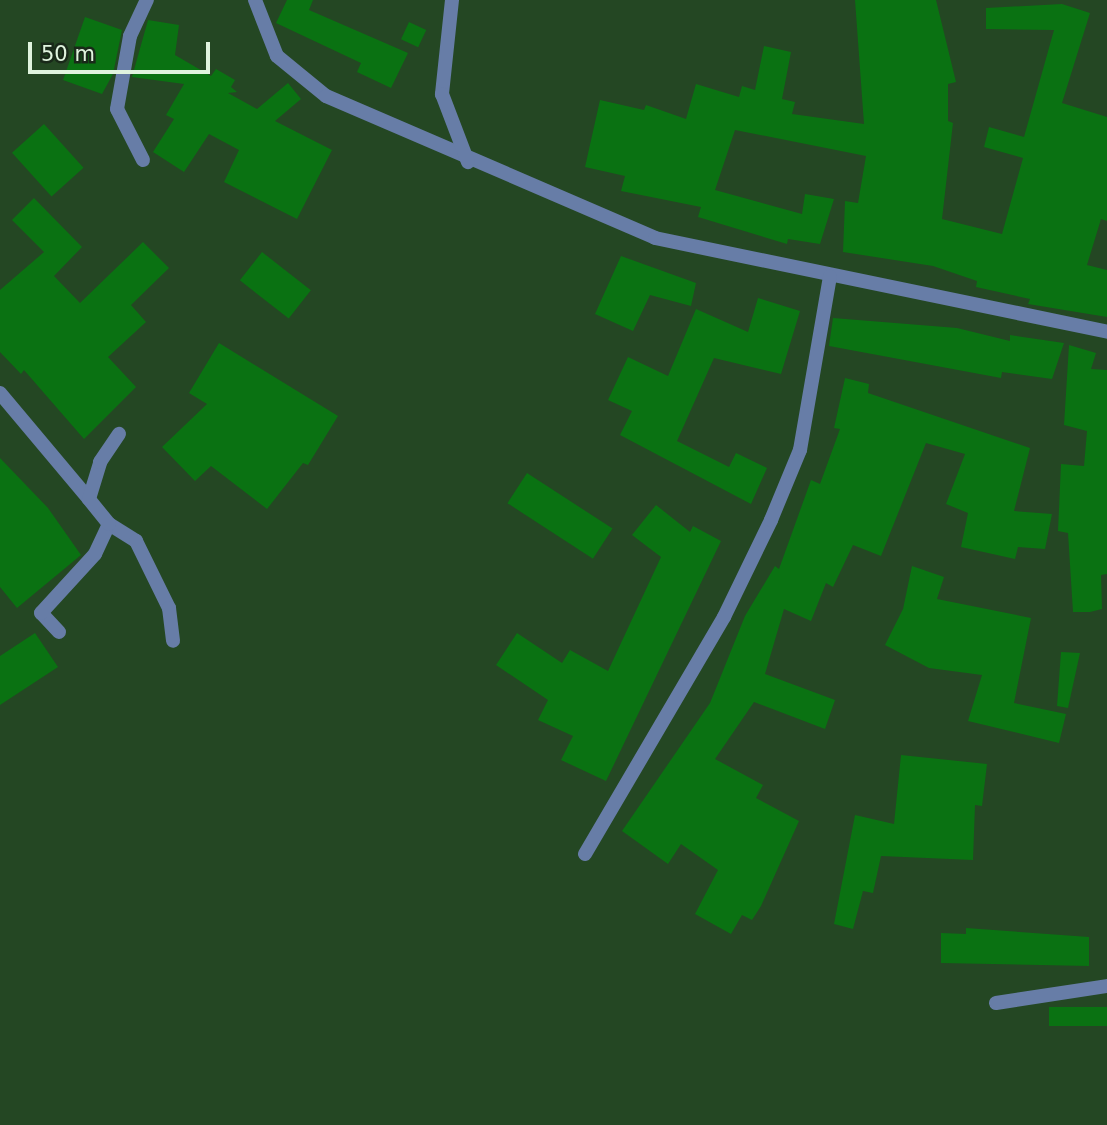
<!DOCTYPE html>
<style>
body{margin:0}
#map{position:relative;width:1107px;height:1125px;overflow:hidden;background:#244723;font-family:"DejaVu Sans",sans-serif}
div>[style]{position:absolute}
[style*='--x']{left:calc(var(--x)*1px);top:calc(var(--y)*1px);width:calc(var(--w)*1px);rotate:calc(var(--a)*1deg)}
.building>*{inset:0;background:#0a7212;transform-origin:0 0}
.street>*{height:14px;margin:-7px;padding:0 7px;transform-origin:7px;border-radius:7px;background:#677da7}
span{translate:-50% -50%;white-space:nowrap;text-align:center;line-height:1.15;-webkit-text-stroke:7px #192919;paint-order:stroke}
.scale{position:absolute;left:28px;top:42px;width:182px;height:32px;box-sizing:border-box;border:4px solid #e0f4de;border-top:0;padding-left:9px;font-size:21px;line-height:24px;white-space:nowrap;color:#e0f4de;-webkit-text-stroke:5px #192919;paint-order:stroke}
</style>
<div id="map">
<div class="building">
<i style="clip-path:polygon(287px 0,313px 0,309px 10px,408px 53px,391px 88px,357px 72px,361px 63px,276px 23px)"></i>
<i style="clip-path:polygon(855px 0,936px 0,956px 82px,948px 84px,948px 121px,953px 123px,942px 219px,1002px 234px,1023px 158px,984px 147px,989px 127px,1024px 137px,1054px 30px,986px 29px,986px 8px,1062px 4px,1090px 13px,1062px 103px,1107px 117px,1107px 221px,1101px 219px,1087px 265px,1107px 270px,1107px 317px,1028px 304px,1030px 299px,976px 287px,977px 281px,933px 266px,843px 252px,845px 201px,858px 203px,866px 156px,735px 130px,715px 190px,802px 214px,805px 194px,834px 199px,820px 244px,788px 239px,787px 244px,698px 217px,701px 207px,621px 191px,625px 176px,585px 167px,600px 100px,644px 110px,646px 105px,686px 119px,696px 84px,739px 97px,742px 86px,755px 90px,764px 46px,791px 52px,782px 99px,795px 102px,792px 114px,864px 124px)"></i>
<i style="clip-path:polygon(85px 17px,122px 30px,113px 74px,102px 94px,63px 80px)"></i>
<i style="clip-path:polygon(148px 20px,179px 25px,175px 55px,211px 76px,216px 69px,235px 80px,231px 87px,237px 92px,228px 93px,257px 109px,288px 83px,301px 99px,275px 121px,332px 150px,297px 219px,224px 182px,239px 150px,209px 134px,184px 172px,153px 152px,174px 119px,166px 115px,184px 84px,132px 77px)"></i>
<i style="left:409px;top:22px;width:19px;height:19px;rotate:25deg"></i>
<i style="left:44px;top:124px;width:59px;height:43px;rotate:48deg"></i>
<i style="clip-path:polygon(34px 198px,82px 247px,54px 276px,80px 303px,143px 242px,169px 268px,131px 305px,146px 322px,108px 357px,136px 387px,84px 439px,24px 370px,21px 374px,0 352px,0 290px,44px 252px,12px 220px)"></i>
<i style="left:262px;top:252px;width:62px;height:36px;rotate:38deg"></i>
<i style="clip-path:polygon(621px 256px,696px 283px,691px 306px,650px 295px,633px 331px,595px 314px)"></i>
<i style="clip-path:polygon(758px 298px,800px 311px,781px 374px,714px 358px,677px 441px,729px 467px,736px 453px,767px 468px,751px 504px,620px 435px,632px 411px,608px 400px,628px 357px,668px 376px,696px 309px,748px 332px)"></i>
<i style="clip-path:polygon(833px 318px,957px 328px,1010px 341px,1010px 335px,1064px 343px,1052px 379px,1002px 372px,1001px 378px,829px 346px)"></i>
<i style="clip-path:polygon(219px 343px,338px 416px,308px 465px,303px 463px,267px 509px,211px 466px,195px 481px,162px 447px,207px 404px,189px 393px)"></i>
<i style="clip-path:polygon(1069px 345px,1096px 353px,1091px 369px,1107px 370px,1107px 574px,1101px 575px,1102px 609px,1090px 612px,1073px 612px,1068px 533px,1058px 531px,1061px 464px,1084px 466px,1087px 431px,1064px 425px)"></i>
<i style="clip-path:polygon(845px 378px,869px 384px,868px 393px,1030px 448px,1014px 511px,1052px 514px,1045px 549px,1018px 547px,1015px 559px,961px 547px,968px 513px,946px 504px,965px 454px,926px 443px,881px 556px,853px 545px,833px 587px,826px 583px,811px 621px,784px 609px,765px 674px,835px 700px,825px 729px,754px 702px,715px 759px,763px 785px,756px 798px,799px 821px,761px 906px,752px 920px,742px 915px,731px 934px,695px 914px,718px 870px,681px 844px,668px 864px,622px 831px,710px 703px,745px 616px,775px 566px,779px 569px,811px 480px,820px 484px,840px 429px,834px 428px)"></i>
<i style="clip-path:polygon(0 458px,48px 508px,81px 555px,17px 608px,0 587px)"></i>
<i style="left:527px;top:473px;width:102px;height:36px;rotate:33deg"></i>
<i style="clip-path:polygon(656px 505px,690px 532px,693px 526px,721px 541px,606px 781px,561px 760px,573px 736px,538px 720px,548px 700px,496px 665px,517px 633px,562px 663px,570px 650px,608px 671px,661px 557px,632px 535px)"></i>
<i style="clip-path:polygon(912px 566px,944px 577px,937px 599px,1031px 618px,1014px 703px,1066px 714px,1059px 743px,968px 721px,982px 675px,929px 668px,885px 645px,903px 609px)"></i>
<i style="clip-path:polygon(35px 633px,58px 667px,0 705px,0 656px)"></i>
<i style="clip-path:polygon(1061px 652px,1080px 653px,1068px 708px,1057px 706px)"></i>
<i style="clip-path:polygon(901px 755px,987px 764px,982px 806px,975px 805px,973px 860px,881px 856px,873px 893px,863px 891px,853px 929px,834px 924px,855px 815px,894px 824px)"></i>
<i style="clip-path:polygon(966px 928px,1089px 937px,1089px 966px,941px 963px,941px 933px,966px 934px)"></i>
<i style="left:1107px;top:1007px;width:19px;height:58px;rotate:90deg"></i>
</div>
<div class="street">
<i style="--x:255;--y:0;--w:60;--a:68.6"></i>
<i style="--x:277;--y:56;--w:63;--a:39.2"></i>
<i style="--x:326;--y:96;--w:358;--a:23.3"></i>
<i style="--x:655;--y:238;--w:462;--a:11.7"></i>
<i style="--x:452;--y:0;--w:95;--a:96.1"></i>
<i style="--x:442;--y:94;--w:73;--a:69.1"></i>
<i style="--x:143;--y:160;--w:57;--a:-117"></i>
<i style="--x:117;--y:109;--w:74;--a:-79.9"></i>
<i style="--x:130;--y:36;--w:40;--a:-65"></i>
<i style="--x:0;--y:393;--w:138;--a:50"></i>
<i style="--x:109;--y:524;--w:32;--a:32"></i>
<i style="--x:136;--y:541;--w:75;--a:63.8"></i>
<i style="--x:169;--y:608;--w:33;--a:83"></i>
<i style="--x:59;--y:632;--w:26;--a:-133"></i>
<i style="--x:41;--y:613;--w:80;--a:-47.5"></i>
<i style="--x:95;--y:554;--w:33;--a:-65"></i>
<i style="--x:109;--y:524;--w:32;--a:-129"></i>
<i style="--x:89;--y:499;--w:39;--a:-73"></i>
<i style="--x:100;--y:462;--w:34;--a:-56"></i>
<i style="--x:585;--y:854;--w:275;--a:-59.6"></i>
<i style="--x:724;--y:617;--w:108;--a:-64.1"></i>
<i style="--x:771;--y:520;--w:76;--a:-67.5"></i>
<i style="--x:800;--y:450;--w:176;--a:-80.2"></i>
<i style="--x:996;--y:1003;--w:112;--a:-8.7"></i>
</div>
<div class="scale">50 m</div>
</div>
